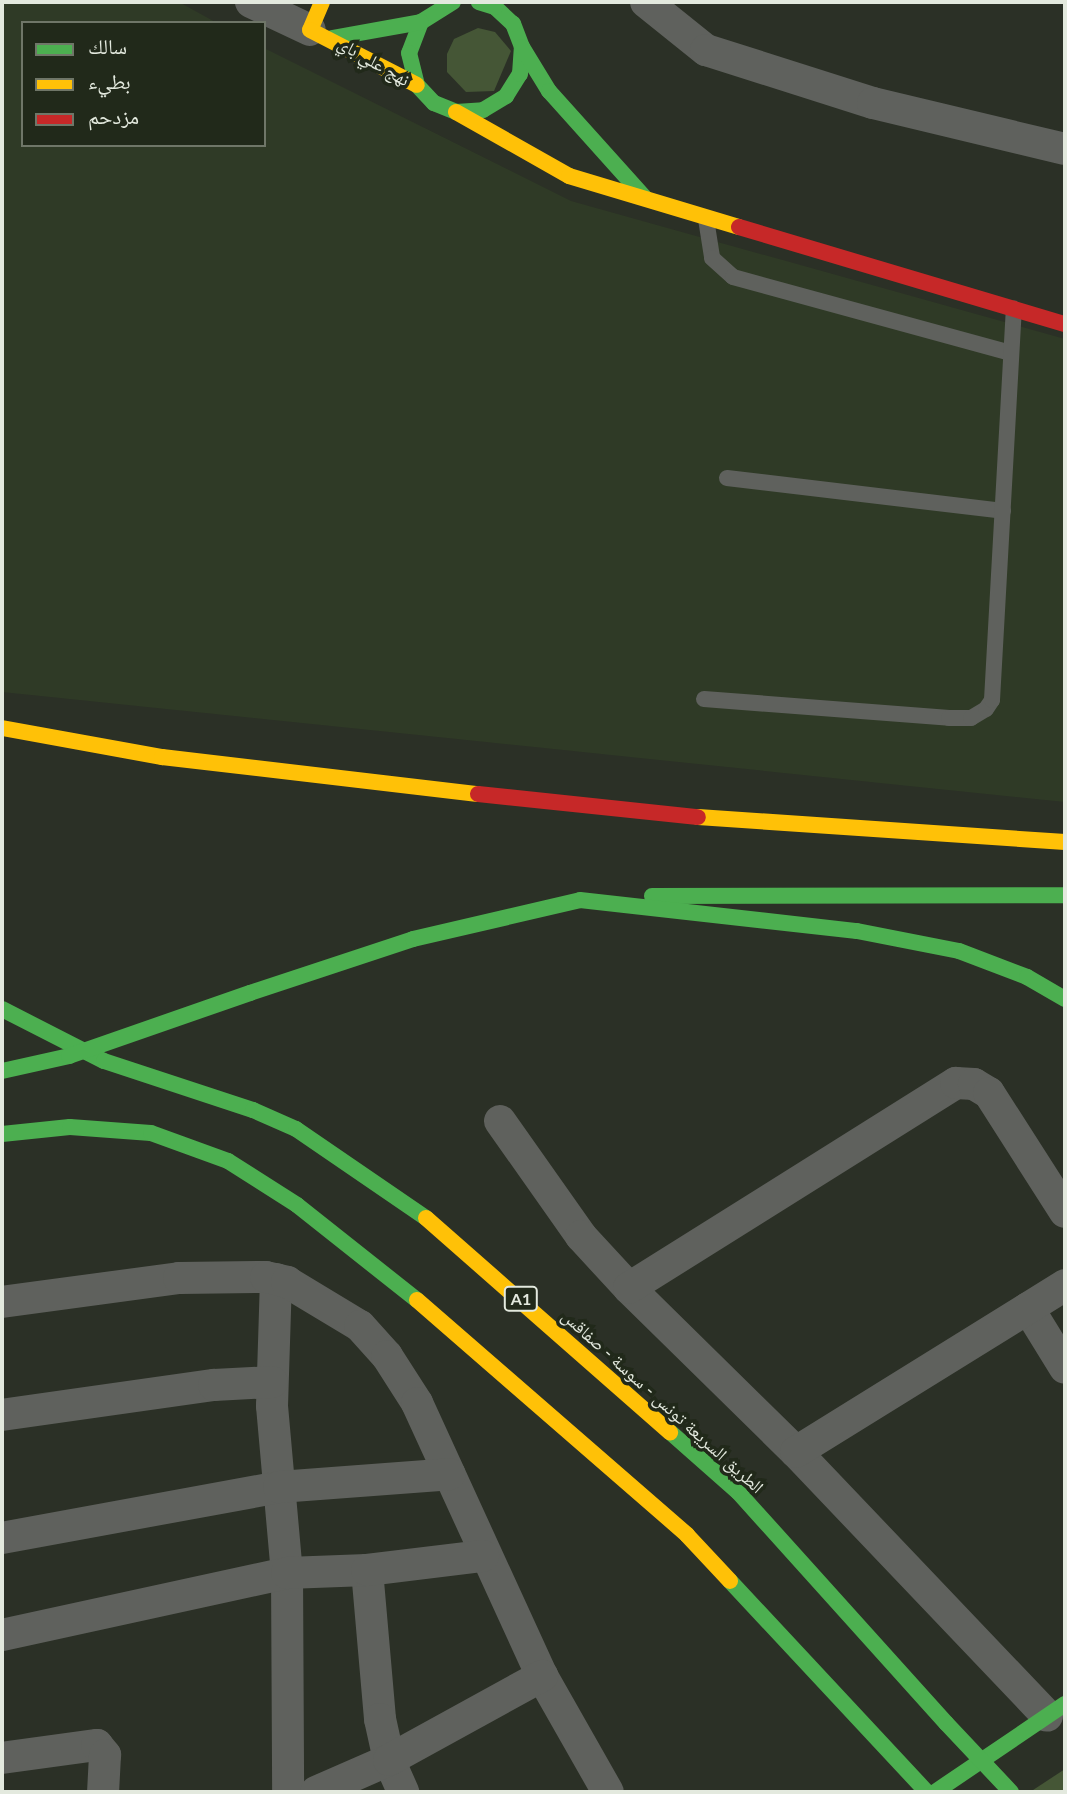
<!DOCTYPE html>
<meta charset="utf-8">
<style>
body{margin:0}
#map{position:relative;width:1067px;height:1794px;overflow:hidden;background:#2b3026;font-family:Lato,"Noto Naskh Arabic",sans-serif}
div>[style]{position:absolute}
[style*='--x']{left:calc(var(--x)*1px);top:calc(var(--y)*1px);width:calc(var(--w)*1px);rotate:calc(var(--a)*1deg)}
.built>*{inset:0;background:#2f3a26}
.green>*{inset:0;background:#455636}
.lane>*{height:16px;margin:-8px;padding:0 8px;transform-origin:8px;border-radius:8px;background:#5f615d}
.street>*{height:32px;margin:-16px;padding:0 16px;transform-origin:16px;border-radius:16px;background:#5f615d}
.fast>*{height:16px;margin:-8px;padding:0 8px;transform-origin:8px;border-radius:8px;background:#4caf50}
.slow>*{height:16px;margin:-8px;padding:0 8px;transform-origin:8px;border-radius:8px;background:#ffc107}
.jam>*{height:16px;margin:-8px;padding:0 8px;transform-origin:8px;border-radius:8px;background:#c62828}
.fast-bridge>*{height:16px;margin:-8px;padding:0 8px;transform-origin:8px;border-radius:8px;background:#4caf50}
span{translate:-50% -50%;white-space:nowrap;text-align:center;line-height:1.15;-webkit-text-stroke:7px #21291a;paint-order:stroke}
.shield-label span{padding:2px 5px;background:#21291a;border:2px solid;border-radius:5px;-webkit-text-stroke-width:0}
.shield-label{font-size:16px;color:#e3e9de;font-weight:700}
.street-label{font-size:18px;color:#e3e9de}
.frame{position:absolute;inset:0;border:4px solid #e3e9de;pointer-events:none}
.legend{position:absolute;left:21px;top:21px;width:245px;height:126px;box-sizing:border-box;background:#21291a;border:2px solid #6f7668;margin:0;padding:9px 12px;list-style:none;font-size:21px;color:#e3e9de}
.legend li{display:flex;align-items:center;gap:14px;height:35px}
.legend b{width:35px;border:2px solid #6f7668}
</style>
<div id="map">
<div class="built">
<i style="clip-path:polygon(2px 2px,179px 2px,217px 23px,23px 23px,23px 145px,264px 145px,264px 48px,571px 201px,1065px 339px,1065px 802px,2px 692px)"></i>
</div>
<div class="green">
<i style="clip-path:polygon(478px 28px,495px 32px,511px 51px,494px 91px,466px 92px,447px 72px,447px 54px,454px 39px)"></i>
<i style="clip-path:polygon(1065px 1769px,1065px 1792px,1030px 1792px)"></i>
</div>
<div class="lane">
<i style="--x:706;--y:219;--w:39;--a:81"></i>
<i style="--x:712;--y:258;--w:28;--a:42"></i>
<i style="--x:733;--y:277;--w:288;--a:15.3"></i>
<i style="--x:727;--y:478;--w:278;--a:6.8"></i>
<i style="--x:704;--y:699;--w:246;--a:4.4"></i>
<i style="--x:949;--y:718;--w:22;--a:0"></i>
<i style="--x:971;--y:718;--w:17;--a:-31"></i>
<i style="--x:986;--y:709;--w:11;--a:-56"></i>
<i style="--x:992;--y:700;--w:392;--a:-86.8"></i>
</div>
<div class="street">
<i style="--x:251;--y:2;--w:65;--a:25.4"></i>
<i style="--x:646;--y:2;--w:77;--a:38.7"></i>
<i style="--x:706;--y:50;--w:175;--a:17.6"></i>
<i style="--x:873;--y:103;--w:197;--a:13.5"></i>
<i style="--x:500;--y:1121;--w:141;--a:54.8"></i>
<i style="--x:581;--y:1236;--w:71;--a:47.3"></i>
<i style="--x:629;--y:1288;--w:234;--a:44.5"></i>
<i style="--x:796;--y:1452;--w:364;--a:46.4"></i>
<i style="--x:276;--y:1279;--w:127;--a:91.8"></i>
<i style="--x:272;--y:1406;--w:168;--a:84.9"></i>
<i style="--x:287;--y:1573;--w:219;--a:89.7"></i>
<i style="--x:629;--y:1288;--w:386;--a:-32.1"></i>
<i style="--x:956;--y:1083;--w:18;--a:3"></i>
<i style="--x:974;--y:1084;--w:17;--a:31"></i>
<i style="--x:989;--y:1093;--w:141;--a:57.4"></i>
<i style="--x:2;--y:1302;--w:179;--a:-7.7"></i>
<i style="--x:179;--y:1278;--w:87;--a:-0.7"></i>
<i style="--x:266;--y:1277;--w:22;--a:13"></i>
<i style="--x:287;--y:1282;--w:85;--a:31.1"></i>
<i style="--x:360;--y:1326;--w:40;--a:48"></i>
<i style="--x:387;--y:1356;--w:56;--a:57.4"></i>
<i style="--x:417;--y:1403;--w:300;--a:65.4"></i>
<i style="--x:542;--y:1676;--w:133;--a:60.4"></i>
<i style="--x:1028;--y:1308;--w:70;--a:58.3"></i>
<i style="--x:2;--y:1415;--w:214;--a:-8.1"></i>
<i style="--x:214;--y:1385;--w:58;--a:-3"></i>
<i style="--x:796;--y:1452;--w:317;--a:-31.8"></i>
<i style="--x:2;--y:1538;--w:282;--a:-10.4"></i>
<i style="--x:279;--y:1487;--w:171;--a:-4.3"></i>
<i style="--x:367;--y:1570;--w:150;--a:85"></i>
<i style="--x:380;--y:1719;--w:42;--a:77.6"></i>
<i style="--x:389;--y:1760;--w:35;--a:66"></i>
<i style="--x:2;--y:1635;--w:292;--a:-12.3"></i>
<i style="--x:287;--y:1573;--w:80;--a:-2.1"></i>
<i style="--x:367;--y:1570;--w:117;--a:-6.9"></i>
<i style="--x:2;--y:1758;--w:96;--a:-7.8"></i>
<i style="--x:97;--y:1745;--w:13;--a:51"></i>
<i style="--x:105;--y:1755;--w:37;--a:93"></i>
<i style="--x:316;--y:1792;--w:80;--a:-23.7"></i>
<i style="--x:389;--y:1760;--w:175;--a:-28.8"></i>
</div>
<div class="fast">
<i style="--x:453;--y:2;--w:38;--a:148"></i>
<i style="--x:421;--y:22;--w:33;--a:111"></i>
<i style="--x:409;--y:53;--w:33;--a:76"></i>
<i style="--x:417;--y:85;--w:25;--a:47"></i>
<i style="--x:434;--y:103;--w:24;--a:22"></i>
<i style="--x:456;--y:112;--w:27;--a:-4"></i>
<i style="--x:483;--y:110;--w:27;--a:-31"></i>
<i style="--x:506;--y:96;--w:26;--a:-58"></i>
<i style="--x:520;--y:74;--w:27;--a:-86"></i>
<i style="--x:522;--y:47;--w:25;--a:-111"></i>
<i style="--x:513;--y:24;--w:25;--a:-137"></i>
<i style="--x:495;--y:7;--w:17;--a:-163"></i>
<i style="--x:332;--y:38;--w:90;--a:-10.2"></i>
<i style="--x:522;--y:47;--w:52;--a:58.5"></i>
<i style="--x:549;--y:91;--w:144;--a:48.1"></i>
<i style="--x:652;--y:896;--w:413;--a:-0.1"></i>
<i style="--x:250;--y:993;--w:172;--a:-18.3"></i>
<i style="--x:413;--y:939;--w:171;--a:-13.1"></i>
<i style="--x:580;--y:900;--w:279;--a:6.4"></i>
<i style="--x:857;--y:931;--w:104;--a:11.1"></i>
<i style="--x:959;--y:951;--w:73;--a:20.9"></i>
<i style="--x:1027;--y:977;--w:44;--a:30.1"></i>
<i style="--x:2;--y:1009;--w:114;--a:27"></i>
<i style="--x:104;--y:1061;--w:157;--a:18.2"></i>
<i style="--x:253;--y:1110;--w:47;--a:23.8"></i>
<i style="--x:296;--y:1129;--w:158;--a:34.4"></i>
<i style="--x:2;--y:1134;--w:68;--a:-5.9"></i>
<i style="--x:70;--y:1127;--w:81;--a:4.2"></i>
<i style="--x:151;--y:1133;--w:82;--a:20"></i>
<i style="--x:228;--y:1161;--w:82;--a:32.5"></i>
<i style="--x:297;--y:1205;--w:153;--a:38.4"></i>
<i style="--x:670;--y:1432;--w:91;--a:41.4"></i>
<i style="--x:738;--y:1492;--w:311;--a:48"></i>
<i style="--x:730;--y:1581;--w:289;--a:47"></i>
<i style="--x:935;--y:1792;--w:157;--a:-34.1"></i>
</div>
<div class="slow">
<i style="--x:322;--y:2;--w:30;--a:113"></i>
<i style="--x:310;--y:30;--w:120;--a:27.2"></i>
<i style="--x:456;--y:112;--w:130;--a:29.5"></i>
<i style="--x:569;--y:176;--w:177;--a:16.7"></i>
<i style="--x:2;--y:728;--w:163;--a:10.3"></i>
<i style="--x:162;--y:757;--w:318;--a:6.7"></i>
<i style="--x:698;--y:817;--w:368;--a:3.9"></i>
<i style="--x:426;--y:1218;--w:325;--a:41.3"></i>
<i style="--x:417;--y:1300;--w:358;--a:41"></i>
<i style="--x:687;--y:1535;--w:63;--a:46.9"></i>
</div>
<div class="jam">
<i style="--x:739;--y:227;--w:340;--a:16.6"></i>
<i style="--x:478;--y:794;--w:221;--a:6"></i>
</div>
<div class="fast-bridge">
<i style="--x:2;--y:1071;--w:69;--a:-12.6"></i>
<i style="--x:69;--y:1056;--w:192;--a:-19.2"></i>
<i style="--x:946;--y:1723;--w:95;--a:46.7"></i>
</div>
<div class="shield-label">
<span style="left:521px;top:1299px">A1</span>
</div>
<div class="street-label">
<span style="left:374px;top:61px;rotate:30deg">نهج علي باي</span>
<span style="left:663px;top:1401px;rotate:42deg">الطريق السريعة تونس - سوسة - صفاقس</span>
</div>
<div class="frame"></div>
<ul class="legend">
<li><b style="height:9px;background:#4caf50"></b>سالك</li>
<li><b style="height:9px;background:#ffc107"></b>بطيء</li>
<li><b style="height:9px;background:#c62828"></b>مزدحم</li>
</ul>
</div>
